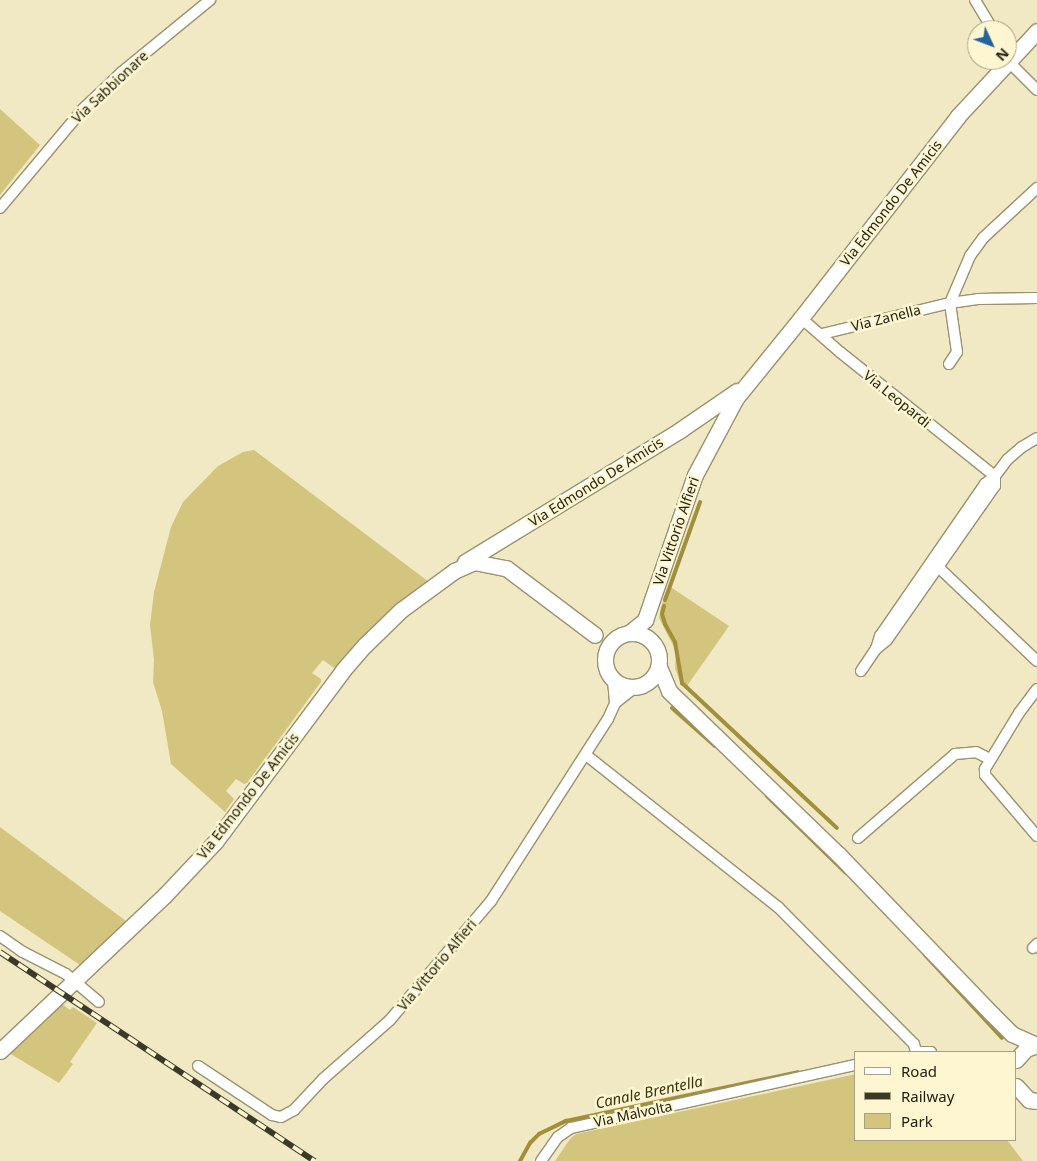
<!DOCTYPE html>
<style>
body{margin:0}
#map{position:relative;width:1037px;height:1161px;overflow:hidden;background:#f0e9c4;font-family:"Noto Sans",sans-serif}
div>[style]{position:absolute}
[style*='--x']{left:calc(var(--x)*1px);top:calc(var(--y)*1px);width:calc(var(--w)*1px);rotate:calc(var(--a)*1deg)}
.green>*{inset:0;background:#d4c57e}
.stream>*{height:4px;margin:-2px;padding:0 2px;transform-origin:2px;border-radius:2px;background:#a18f3a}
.roads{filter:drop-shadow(1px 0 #999271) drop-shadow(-1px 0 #999271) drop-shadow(0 1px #999271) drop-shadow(0 -1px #999271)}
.street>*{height:10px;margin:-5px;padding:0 5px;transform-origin:5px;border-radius:5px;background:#fff}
.secondary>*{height:15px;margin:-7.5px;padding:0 7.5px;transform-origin:7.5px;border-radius:7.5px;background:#fff}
.secondary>.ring{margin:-7.5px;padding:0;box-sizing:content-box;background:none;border:15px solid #fff;border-radius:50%}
.rail>*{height:5.5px;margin-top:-2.75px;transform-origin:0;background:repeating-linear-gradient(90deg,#fdf6d1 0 11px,#3d3929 0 22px);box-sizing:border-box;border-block:1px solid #3d3929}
span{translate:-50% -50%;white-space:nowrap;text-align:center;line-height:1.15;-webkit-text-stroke:5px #fdf6d1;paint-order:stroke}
.street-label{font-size:14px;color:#242114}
.water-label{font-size:15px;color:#3b330e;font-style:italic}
.legend{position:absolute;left:854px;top:1051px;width:162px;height:90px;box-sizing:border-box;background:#fdf6d1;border:1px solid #a6a185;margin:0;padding:6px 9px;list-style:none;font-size:15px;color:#242114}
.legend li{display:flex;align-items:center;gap:10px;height:25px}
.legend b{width:25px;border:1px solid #a6a185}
.north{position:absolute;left:967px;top:20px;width:50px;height:50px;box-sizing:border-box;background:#fdf6d1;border:1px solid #a6a185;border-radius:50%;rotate:133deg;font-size:14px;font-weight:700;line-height:20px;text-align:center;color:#242114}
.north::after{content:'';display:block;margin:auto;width:18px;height:22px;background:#24649a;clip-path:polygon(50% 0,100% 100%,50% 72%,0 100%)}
</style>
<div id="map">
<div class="green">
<i style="clip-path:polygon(0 109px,40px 145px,0 195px)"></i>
<i style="clip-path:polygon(254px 450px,429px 582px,337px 667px,334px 668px,323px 660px,312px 673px,321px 679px,321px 682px,247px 783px,244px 784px,236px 779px,226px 791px,234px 799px,225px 812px,171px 764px,162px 711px,153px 682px,154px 660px,150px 625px,154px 592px,171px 527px,183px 502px,218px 466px,243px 452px)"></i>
<i style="clip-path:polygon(669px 586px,729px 626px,687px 686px,679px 679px,675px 668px,676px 651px,659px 618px,661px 607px)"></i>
<i style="clip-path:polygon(0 827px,126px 921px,80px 965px,0 911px)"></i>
<i style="clip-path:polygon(62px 1004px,70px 1010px,73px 1007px,97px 1023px,70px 1062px,73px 1064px,59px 1083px,9px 1053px)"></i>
<i style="clip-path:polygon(856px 1074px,856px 1140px,1007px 1140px,1023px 1161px,555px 1161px,570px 1139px,576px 1134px)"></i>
</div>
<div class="stream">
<i style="--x:665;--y:600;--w:104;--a:-70.3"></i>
<i style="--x:664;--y:606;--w:8;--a:104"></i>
<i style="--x:662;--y:614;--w:10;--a:73"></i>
<i style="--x:665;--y:624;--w:21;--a:61"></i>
<i style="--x:675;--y:642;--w:42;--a:80.3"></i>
<i style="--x:682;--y:683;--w:212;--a:43.1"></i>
<i style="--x:672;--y:708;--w:57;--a:41.5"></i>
<i style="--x:767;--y:796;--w:110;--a:44.3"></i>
<i style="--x:925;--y:955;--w:113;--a:47.1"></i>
<i style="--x:520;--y:1161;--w:21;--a:-61"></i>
<i style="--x:530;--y:1143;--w:13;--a:-45"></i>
<i style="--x:539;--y:1134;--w:30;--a:-26"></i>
<i style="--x:566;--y:1121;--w:237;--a:-11.9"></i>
</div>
<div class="roads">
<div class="street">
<i style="--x:975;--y:0;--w:35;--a:59"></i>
<i style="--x:1008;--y:61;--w:41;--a:45"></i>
<i style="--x:0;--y:208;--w:129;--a:-50"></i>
<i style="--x:83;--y:109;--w:54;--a:-43.5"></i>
<i style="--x:122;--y:72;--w:114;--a:-39.3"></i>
<i style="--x:801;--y:318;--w:52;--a:41.1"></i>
<i style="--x:840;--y:352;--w:198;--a:38.7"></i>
<i style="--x:822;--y:334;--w:132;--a:-13.6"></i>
<i style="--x:950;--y:303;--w:28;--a:-8"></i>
<i style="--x:978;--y:299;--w:59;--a:-1"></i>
<i style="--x:949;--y:364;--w:14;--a:-56"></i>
<i style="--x:957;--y:352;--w:49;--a:-98.1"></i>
<i style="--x:950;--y:303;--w:51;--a:-66.9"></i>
<i style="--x:970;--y:256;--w:22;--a:-54"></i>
<i style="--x:983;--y:238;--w:74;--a:-42.8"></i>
<i style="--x:934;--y:563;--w:142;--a:43.6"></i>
<i style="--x:876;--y:649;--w:14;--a:-39"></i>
<i style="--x:887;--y:640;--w:188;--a:-55"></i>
<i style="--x:995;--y:486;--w:10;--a:-90"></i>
<i style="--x:861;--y:671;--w:27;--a:-56"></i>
<i style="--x:876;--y:649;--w:14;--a:-73"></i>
<i style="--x:880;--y:636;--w:185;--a:-55.4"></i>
<i style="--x:985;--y:484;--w:13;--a:-39"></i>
<i style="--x:995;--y:476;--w:21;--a:-53"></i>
<i style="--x:1008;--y:459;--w:18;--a:-41"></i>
<i style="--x:1022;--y:447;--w:17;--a:-31"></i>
<i style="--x:613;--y:680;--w:23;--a:85"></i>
<i style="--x:1037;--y:689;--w:30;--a:127"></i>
<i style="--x:1019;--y:713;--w:66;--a:121.3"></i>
<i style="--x:985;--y:769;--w:6;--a:90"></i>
<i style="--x:985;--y:775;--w:80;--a:49.6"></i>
<i style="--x:586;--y:755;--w:245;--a:38.4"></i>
<i style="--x:778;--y:907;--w:193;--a:45.2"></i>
<i style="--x:914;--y:1044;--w:8;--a:76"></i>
<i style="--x:858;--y:838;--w:128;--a:-40.9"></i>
<i style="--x:955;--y:754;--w:21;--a:-5"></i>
<i style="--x:976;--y:752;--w:16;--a:27"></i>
<i style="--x:0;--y:936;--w:28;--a:35"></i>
<i style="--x:23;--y:952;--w:48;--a:27.1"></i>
<i style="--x:66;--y:974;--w:43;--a:40.3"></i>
<i style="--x:1033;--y:948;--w:6;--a:-45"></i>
<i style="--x:921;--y:1052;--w:10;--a:0"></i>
<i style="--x:198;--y:1066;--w:89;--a:33.5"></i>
<i style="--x:272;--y:1115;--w:9;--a:13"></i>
<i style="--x:281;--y:1117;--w:15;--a:-28"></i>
<i style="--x:294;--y:1110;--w:42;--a:-46.9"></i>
<i style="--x:323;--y:1079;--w:89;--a:-41.4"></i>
<i style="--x:390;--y:1020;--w:156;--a:-49.7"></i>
<i style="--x:491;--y:901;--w:216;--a:-57.3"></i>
<i style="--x:608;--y:719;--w:17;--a:-66"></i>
<i style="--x:615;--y:703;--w:24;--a:-38"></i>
<i style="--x:541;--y:1161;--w:29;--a:-55"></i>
<i style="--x:558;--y:1137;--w:16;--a:-35"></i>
<i style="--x:571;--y:1128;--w:292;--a:-12.5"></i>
</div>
<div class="secondary">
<i style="--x:465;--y:562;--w:252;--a:-31.5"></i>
<i style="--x:680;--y:430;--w:69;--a:-34.4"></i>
<i class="ring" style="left:605px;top:633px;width:39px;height:39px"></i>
<i style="--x:629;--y:633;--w:21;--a:-39"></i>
<i style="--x:645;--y:620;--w:153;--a:-71"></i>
<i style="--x:695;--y:475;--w:87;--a:-62"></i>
<i style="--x:736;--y:398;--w:103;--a:-50.9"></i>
<i style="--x:801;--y:318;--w:256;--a:-52.1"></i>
<i style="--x:958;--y:116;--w:116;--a:-47.1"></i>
<i style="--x:659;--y:667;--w:26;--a:67"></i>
<i style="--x:669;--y:691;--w:235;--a:44"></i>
<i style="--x:838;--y:854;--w:222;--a:46.1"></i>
<i style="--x:992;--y:1014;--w:28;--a:45"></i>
<i style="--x:1012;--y:1034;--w:27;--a:24"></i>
<i style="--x:0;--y:1051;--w:227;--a:-43.4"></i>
<i style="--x:165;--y:895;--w:73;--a:-46.7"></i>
<i style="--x:215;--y:842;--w:214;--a:-53.3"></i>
<i style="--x:343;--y:670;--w:33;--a:-49"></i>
<i style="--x:365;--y:645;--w:50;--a:-44.2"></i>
<i style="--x:401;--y:610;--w:66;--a:-36.3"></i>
<i style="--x:454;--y:571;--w:22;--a:-24"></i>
<i style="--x:474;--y:562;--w:33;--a:11"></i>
<i style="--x:506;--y:568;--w:111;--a:37"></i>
<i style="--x:1016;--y:1060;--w:15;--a:-48"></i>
<i style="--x:1026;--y:1049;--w:12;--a:-20"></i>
<i style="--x:1016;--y:1086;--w:19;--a:47"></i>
<i style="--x:1029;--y:1100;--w:8;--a:7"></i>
</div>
</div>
<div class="rail">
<i style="--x:0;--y:952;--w:378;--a:33.6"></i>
</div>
<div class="street-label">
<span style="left:110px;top:87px;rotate:-43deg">Via Sabbionare</span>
<span style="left:891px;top:203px;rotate:-52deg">Via Edmondo De Amicis</span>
<span style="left:886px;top:318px;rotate:-14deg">Via Zanella</span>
<span style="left:897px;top:399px;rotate:39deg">Via Leopardi</span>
<span style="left:596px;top:482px;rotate:-32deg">Via Edmondo De Amicis</span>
<span style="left:676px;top:531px;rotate:-71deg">Via Vittorio Alfieri</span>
<span style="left:248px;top:796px;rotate:-52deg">Via Edmondo De Amicis</span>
<span style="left:437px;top:965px;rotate:-50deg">Via Vittorio Alfieri</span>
<span style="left:633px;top:1114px;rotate:-12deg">Via Malvolta</span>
</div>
<div class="water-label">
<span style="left:649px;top:1092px;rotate:-12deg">Canale Brentella</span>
</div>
<ul class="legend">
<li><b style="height:6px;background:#fff"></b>Road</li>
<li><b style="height:6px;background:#3d3929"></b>Railway</li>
<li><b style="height:14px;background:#d4c57e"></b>Park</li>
</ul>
<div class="north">N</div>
</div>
